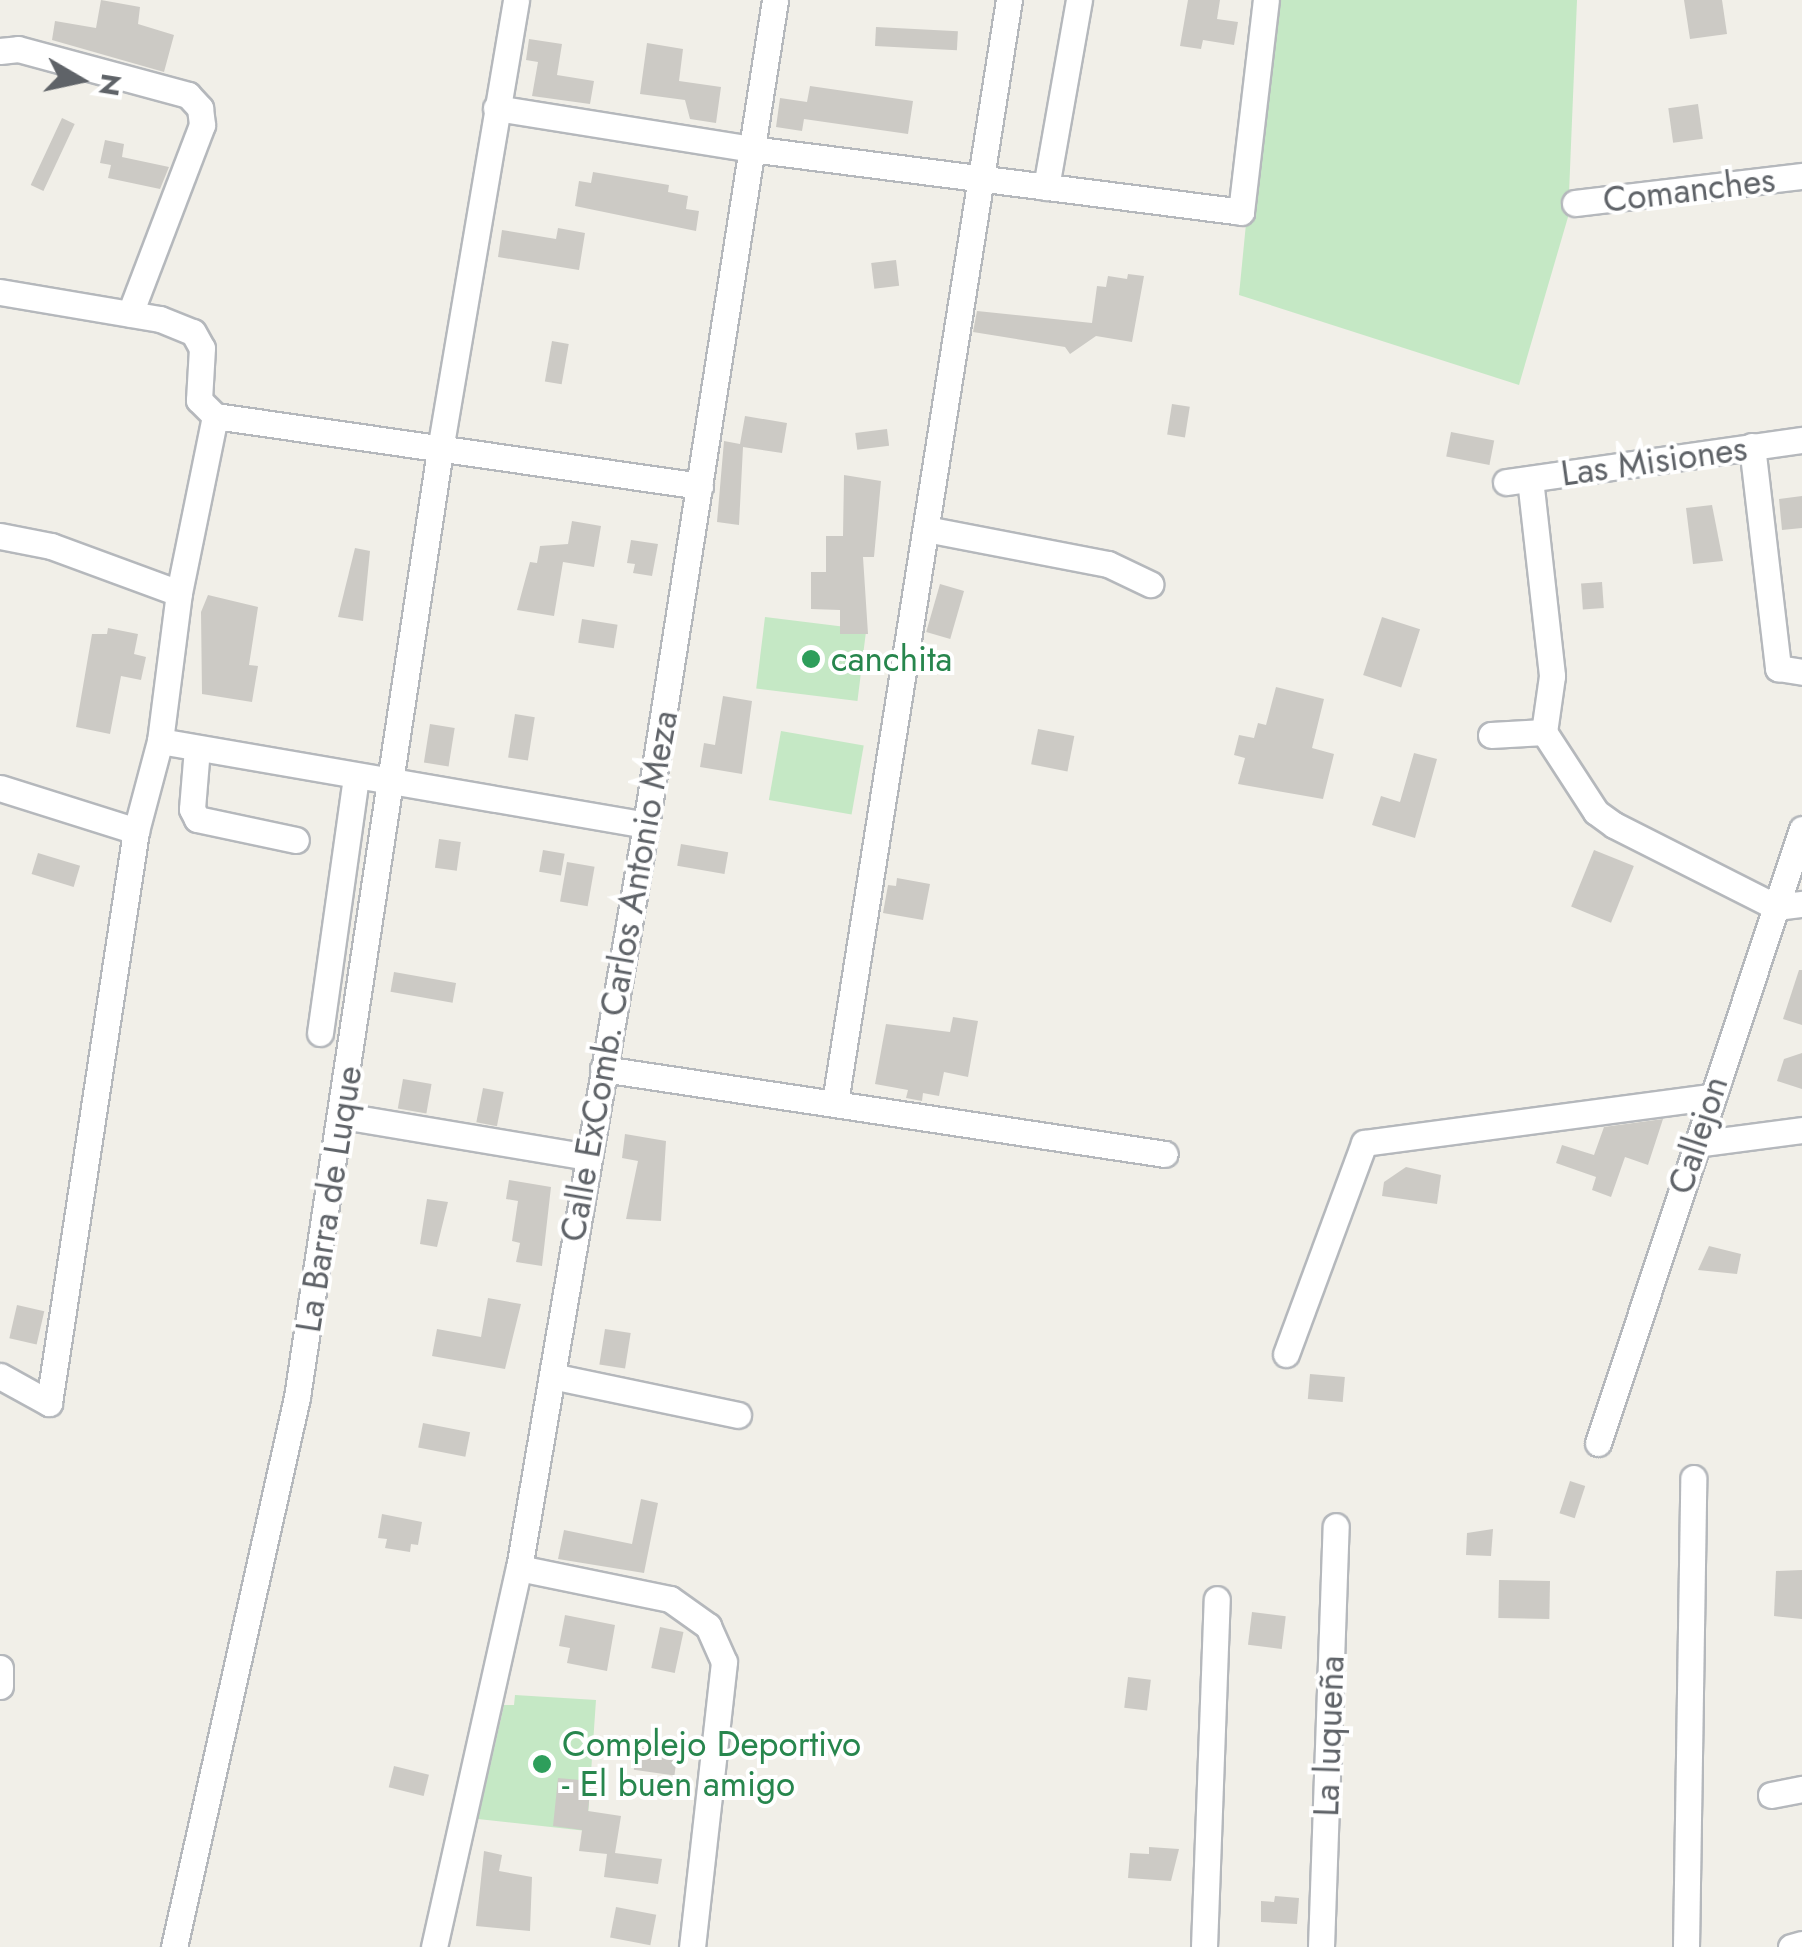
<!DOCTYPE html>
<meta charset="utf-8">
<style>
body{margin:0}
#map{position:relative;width:1802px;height:1947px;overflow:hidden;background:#f1efe8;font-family:Jost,sans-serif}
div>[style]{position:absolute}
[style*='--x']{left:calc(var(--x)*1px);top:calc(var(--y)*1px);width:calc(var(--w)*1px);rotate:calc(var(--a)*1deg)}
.green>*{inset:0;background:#c5e8c5;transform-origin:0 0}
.building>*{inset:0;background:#cccac5;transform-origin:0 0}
.roads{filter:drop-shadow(2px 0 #b5b8bc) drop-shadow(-2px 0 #b5b8bc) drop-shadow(0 2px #b5b8bc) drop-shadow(0 -2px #b5b8bc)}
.minor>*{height:25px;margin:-12.5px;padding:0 12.5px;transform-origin:12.5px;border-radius:12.5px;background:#fff}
.dots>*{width:28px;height:28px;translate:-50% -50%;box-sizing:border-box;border:5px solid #fff;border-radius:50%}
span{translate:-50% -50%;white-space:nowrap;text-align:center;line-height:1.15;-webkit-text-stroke:8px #fff;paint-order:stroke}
.street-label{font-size:35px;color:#5f6368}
.leisure-label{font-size:35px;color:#27864d}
.left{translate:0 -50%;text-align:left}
.north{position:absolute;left:30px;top:30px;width:100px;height:100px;-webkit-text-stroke:8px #fff;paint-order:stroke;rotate:99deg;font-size:28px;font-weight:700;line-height:40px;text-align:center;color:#5f6368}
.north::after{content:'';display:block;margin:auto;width:35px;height:45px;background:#5f6368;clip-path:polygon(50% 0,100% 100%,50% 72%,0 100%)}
</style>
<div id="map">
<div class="green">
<i style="clip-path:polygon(1268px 0,1577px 0,1568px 217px,1519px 385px,1239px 295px)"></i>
<i style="left:765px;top:617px;width:102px;height:72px;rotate:7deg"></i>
<i style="left:781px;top:731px;width:84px;height:70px;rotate:10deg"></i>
<i style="clip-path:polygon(515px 1695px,596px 1700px,587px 1831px,478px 1819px,504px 1705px,514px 1705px)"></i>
</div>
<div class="building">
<i style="clip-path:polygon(101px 0,140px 7px,138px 24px,174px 35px,164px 72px,52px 40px,55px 21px,96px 28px)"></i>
<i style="clip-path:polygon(1188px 0,1220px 0,1217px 19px,1238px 22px,1234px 45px,1203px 40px,1201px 49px,1180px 46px)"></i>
<i style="clip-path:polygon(1684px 0,1722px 0,1727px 34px,1690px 39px)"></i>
<i style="left:876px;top:27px;width:82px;height:19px;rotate:3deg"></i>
<i style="clip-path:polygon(529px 39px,562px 44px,557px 75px,594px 81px,590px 104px,532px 96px,538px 62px,526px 60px)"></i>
<i style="clip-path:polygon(647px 43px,683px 49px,679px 81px,721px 87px,716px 123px,690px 119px,685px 100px,640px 94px)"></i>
<i style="clip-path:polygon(810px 86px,913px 101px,908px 134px,804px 119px,802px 131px,776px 127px,780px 98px,807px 102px)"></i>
<i style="left:1698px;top:104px;width:35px;height:30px;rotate:82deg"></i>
<i style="left:62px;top:118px;width:14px;height:74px;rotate:25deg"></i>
<i style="clip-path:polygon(105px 140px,124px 144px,122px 157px,169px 167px,160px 189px,108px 178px,111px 165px,100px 163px)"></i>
<i style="clip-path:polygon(593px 172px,669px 185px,668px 192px,688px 196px,686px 209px,699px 211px,696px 231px,575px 206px,579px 181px,591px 183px)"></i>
<i style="clip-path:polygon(558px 228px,585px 233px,579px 270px,498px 257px,502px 230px,556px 239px)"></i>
<i style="left:896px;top:260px;width:26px;height:25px;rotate:83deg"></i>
<i style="clip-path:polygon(1128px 274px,1144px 276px,1132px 342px,1096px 336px,1070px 354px,1065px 347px,973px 332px,977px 311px,1092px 323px,1097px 286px,1106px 287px,1108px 276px,1127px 279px)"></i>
<i style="left:552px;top:341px;width:17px;height:41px;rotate:10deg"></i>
<i style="left:1172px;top:404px;width:18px;height:31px;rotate:9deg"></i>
<i style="clip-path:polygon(745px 416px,787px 423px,782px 453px,743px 447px,739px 525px,717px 522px,724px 441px,740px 444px)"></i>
<i style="left:887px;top:429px;width:17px;height:32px;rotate:83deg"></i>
<i style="left:1451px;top:432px;width:44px;height:25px;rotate:11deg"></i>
<i style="clip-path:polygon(844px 475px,881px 481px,874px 557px,863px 557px,868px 634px,840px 634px,840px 610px,811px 609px,811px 572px,826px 572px,826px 536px,843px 536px)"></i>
<i style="clip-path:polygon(1802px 496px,1802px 528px,1782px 530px,1779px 499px)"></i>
<i style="clip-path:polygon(1712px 505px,1723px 561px,1693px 564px,1686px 508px)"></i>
<i style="clip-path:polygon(572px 521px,601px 526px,594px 567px,563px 562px,554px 616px,517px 610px,530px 562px,537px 563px,540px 546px,568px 544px)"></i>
<i style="clip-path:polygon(631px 540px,658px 544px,652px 576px,633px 573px,635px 564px,627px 563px)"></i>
<i style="clip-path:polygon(355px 548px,370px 551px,363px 621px,338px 617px)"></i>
<i style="left:1602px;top:582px;width:26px;height:21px;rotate:86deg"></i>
<i style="left:940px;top:584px;width:25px;height:50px;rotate:16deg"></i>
<i style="clip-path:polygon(208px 595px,258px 607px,249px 665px,258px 666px,252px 702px,202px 694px,201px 612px)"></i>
<i style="left:1382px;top:617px;width:40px;height:61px;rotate:18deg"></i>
<i style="left:582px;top:619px;width:36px;height:24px;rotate:9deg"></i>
<i style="clip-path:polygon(108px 628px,138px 634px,134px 654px,146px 657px,141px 680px,121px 676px,110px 734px,76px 727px,92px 634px,107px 634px)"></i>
<i style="clip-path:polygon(1276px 687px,1324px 699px,1312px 748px,1334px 754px,1323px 799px,1238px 784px,1245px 758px,1234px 755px,1239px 735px,1254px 738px,1258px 723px,1266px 725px)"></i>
<i style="clip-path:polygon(723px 696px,752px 701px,742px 774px,700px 767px,704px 743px,715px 745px)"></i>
<i style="left:515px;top:714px;width:20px;height:44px;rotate:9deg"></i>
<i style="left:430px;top:724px;width:25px;height:39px;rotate:9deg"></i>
<i style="left:1038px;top:729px;width:37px;height:36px;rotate:11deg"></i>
<i style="clip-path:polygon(1414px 753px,1437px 759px,1415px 838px,1372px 825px,1381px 796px,1400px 802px)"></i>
<i style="left:439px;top:839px;width:22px;height:29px;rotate:8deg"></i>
<i style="left:681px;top:844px;width:48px;height:22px;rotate:10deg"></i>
<i style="left:543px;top:850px;width:22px;height:22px;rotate:10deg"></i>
<i style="left:1594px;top:850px;width:43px;height:61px;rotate:22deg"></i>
<i style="left:38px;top:853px;width:44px;height:22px;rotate:17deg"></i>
<i style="left:567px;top:862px;width:28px;height:40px;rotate:10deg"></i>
<i style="clip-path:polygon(897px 878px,930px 884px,923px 920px,883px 913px,888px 885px,896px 886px)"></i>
<i style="clip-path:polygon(1799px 970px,1802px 970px,1802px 1025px,1783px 1019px)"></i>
<i style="left:394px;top:972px;width:63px;height:20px;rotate:10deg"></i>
<i style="clip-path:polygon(953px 1017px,978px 1021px,968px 1077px,944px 1072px,939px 1096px,923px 1093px,922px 1101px,906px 1098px,908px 1090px,875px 1084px,886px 1024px,950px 1032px)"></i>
<i style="clip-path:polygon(1802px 1053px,1802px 1089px,1777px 1081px,1784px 1059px)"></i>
<i style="left:403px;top:1079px;width:29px;height:30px;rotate:10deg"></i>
<i style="left:483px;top:1088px;width:21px;height:35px;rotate:11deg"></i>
<i style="clip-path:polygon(1663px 1119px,1648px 1165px,1625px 1157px,1611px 1197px,1592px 1190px,1596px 1177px,1556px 1163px,1562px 1145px,1594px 1155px,1604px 1127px)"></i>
<i style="clip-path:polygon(625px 1134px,666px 1141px,661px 1221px,626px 1219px,638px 1161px,622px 1158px)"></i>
<i style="clip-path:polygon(1406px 1167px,1441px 1175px,1437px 1204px,1382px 1196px,1384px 1182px)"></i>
<i style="clip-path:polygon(509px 1180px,551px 1187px,542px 1266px,516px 1262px,520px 1243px,512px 1241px,518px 1201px,506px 1199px)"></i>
<i style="clip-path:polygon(427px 1199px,448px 1202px,437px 1247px,420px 1244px)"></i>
<i style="clip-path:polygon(1709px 1246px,1741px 1254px,1737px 1274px,1698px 1270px)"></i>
<i style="clip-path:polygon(488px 1298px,521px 1304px,505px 1369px,432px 1356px,437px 1329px,481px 1337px)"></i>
<i style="left:17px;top:1305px;width:28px;height:34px;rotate:13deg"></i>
<i style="left:605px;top:1329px;width:26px;height:36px;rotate:9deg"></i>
<i style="left:1310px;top:1374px;width:35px;height:25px;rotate:5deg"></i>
<i style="left:423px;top:1423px;width:48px;height:25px;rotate:11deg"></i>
<i style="left:1570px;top:1481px;width:16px;height:34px;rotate:18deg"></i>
<i style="clip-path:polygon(641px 1499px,658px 1503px,644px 1573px,558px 1559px,564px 1530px,632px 1544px)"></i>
<i style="clip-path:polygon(382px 1514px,422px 1522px,418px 1545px,411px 1544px,410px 1552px,385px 1548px,387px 1539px,378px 1538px)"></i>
<i style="clip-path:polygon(1493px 1529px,1491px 1556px,1466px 1555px,1467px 1533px)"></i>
<i style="clip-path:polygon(1802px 1570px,1802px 1619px,1774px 1616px,1776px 1571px)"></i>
<i style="left:1499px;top:1580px;width:51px;height:38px;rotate:1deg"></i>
<i style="left:1252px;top:1612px;width:34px;height:33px;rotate:7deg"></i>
<i style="clip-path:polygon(565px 1615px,615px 1625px,607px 1671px,567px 1663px,570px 1648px,559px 1646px)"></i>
<i style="left:660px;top:1627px;width:24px;height:42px;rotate:12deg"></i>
<i style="left:1128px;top:1677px;width:23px;height:31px;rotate:7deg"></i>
<i style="left:637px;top:1747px;width:41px;height:23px;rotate:8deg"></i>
<i style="left:394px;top:1766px;width:36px;height:22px;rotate:14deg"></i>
<i style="clip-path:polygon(558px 1778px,591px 1781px,588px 1811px,621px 1816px,615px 1853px,662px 1859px,658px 1884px,604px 1877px,607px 1854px,579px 1851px,582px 1830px,553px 1826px)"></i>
<i style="clip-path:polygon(1149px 1847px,1179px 1849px,1171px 1881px,1128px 1878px,1130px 1853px,1149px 1854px)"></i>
<i style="clip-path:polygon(484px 1851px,502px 1855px,499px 1871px,532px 1877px,530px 1931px,476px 1926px)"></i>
<i style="clip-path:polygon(1275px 1896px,1299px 1898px,1297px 1924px,1261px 1922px,1261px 1901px,1274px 1902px)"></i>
<i style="left:616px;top:1907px;width:41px;height:31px;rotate:11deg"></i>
</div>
<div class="roads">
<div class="minor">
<i style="--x:0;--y:51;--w:18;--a:-6"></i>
<i style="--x:18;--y:49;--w:176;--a:15.1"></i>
<i style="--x:188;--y:95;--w:18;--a:47"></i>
<i style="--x:200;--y:108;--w:17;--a:83"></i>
<i style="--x:202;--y:125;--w:202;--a:110.9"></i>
<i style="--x:496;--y:108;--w:258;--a:9.1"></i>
<i style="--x:751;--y:149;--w:494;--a:7.3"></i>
<i style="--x:1241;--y:212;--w:213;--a:-83.3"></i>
<i style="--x:1046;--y:187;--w:190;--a:-80"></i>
<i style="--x:1575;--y:203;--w:229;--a:-6.8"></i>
<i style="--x:0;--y:292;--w:162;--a:9.6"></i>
<i style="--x:160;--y:319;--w:35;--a:22"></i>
<i style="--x:193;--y:332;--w:18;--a:61"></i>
<i style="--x:202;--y:348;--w:52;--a:93.3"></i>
<i style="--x:199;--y:400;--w:23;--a:45"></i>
<i style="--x:215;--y:416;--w:490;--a:8.2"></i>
<i style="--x:1752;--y:446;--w:224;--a:83.3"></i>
<i style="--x:1778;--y:668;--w:24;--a:9"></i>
<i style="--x:1530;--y:479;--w:198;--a:83.6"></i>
<i style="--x:1552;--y:676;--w:57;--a:98.1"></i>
<i style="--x:1506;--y:482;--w:299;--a:-8.1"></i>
<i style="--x:926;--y:529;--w:185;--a:10.9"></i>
<i style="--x:1108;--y:564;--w:47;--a:25.5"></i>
<i style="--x:0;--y:536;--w:52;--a:11.1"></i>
<i style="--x:51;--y:546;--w:136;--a:20.2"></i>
<i style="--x:1544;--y:732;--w:95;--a:57"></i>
<i style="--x:1596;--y:812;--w:22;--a:36"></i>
<i style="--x:1614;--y:825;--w:182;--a:26.8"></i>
<i style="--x:1776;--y:907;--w:26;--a:-7"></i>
<i style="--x:1491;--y:735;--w:53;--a:-3.2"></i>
<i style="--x:160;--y:741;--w:493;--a:9.8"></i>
<i style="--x:197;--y:748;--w:61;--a:94.7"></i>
<i style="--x:192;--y:809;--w:11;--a:63"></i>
<i style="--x:197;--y:819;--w:101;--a:12"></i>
<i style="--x:0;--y:788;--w:143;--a:17.5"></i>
<i style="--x:320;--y:1033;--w:259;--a:-82"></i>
<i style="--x:603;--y:1069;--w:568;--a:8.6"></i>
<i style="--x:835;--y:1102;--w:1116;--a:-81.03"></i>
<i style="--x:343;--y:1116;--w:249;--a:9.5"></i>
<i style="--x:1696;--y:1144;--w:107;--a:-7.5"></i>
<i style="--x:1286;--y:1354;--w:225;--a:-69.7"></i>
<i style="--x:1364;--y:1143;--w:348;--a:-7.6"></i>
<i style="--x:0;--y:1376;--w:56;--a:28.9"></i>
<i style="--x:49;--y:1403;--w:579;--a:-81.35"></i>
<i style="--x:136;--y:831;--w:93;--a:-75.1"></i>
<i style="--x:160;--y:741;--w:149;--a:-82.7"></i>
<i style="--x:179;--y:593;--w:181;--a:-78.5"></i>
<i style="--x:552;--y:1376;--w:190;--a:11.8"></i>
<i style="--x:1598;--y:1443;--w:647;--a:-71.62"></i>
<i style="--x:519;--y:1568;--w:154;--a:11.6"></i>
<i style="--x:670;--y:1599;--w:47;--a:35.4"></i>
<i style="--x:708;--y:1626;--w:39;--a:66"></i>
<i style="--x:724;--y:1662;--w:287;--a:96.4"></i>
<i style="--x:0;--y:1668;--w:18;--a:90"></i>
<i style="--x:1771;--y:1795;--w:32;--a:-11"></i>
<i style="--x:174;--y:1947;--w:564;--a:-77.39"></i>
<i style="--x:297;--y:1397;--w:964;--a:-81.41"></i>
<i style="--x:441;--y:444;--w:450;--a:-80.4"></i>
<i style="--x:434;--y:1947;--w:388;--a:-77.4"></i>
<i style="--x:519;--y:1568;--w:754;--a:-80.3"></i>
<i style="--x:646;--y:825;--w:835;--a:-81.11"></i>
<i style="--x:1204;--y:1947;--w:348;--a:-87.9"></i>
<i style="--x:1321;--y:1947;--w:421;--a:-88"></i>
<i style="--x:1686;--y:1947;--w:469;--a:-89.1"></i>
<i style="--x:1791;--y:1947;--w:11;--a:-15"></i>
</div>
</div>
<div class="dots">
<i style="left:811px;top:659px;background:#2e9e5b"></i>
<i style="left:542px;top:1764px;background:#2e9e5b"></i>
</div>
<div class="street-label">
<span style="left:1689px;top:190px;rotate:-7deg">Comanches</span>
<span style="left:1654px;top:461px;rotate:-8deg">Las Misiones</span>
<span style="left:619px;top:976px;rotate:-80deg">Calle ExComb. Carlos Antonio Meza</span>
<span style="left:1698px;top:1135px;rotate:-72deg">Callejon</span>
<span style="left:329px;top:1199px;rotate:-81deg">La Barra de Luque</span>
<span style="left:1329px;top:1736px;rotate:-88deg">La luqueña</span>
</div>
<div class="leisure-label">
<span class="left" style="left:831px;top:659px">canchita</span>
<span class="left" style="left:562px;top:1764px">Complejo Deportivo<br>- El buen amigo</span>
</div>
<div class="north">N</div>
</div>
